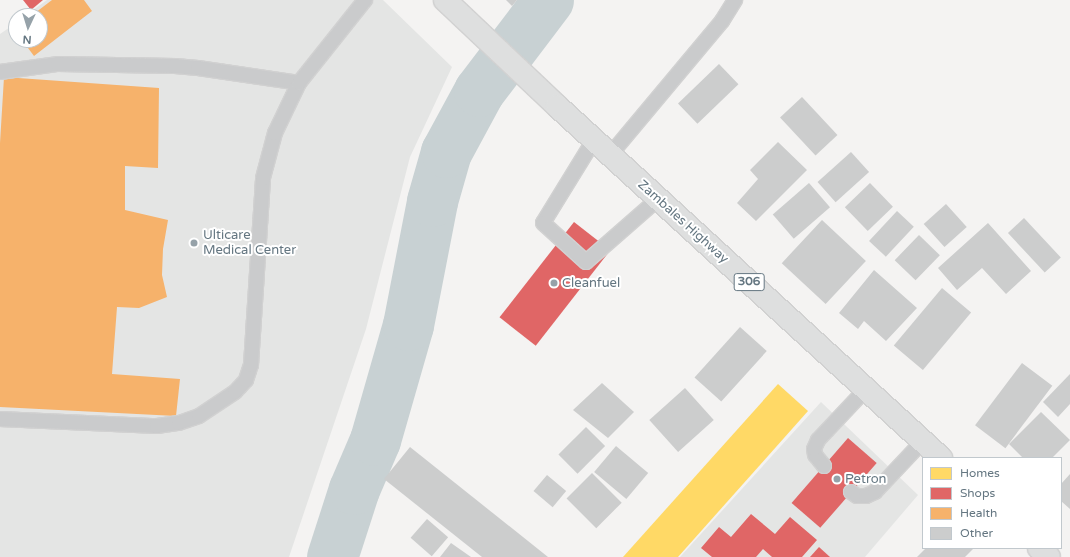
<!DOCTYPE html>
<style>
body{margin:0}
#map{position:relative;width:1070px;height:557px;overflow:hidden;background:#f4f3f2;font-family:"Varela Round",sans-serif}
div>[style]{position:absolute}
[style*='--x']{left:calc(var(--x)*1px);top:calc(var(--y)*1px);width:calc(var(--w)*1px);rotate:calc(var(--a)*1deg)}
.built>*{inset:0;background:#e4e5e4}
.homes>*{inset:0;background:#ffd966}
.shops>*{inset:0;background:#e06666;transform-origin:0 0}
.health>*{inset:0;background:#f6b26b}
.river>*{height:51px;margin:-25.5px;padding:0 25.5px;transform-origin:25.5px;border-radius:25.5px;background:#c8d1d3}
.building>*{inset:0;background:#cccdcd;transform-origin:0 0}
.roads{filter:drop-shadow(1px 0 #d1d1d1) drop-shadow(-1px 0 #d1d1d1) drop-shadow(0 1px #d1d1d1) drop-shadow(0 -1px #d1d1d1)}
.service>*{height:14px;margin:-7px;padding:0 7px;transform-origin:7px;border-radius:7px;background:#cacbcc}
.primary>*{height:22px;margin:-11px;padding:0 11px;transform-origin:11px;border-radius:11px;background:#dedfdf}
.dots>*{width:11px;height:11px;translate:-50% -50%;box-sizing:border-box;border:2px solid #fff;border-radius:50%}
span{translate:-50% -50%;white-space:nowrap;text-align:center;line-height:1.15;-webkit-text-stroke:4px #fff;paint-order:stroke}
.shield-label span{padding:1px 3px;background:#fff;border:1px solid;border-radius:3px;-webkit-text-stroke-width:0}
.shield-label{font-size:12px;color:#647681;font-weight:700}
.street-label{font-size:13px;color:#647681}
.poi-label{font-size:13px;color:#647681}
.left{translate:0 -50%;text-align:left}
.legend{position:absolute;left:922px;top:457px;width:140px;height:92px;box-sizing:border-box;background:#fff;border:1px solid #c1c8cd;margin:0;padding:5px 7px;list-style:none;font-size:12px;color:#647681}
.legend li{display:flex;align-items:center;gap:8px;height:20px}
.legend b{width:20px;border:1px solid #c1c8cd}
.north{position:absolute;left:8px;top:8px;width:40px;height:40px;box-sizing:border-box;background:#fff;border:1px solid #c1c8cd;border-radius:50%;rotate:184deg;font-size:11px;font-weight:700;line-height:16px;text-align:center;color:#647681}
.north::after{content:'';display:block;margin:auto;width:14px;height:18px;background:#96a2a9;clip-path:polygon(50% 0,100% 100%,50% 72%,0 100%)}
</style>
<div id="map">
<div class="built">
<i style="clip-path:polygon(47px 0,383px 0,452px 67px,410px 157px,366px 329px,289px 557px,0 557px,0 34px,16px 23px,16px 40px,40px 40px,40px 16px,25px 16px)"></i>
<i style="clip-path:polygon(821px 402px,918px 495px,865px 557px,680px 557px)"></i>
</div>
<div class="homes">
<i style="clip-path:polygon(778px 384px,808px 411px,678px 557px,623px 557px)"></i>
</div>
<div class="shops">
<i style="clip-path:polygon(23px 0,43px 0,31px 10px)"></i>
<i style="left:574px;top:222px;width:46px;height:121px;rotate:38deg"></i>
<i style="left:848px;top:438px;width:38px;height:86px;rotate:41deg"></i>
<i style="clip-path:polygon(751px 514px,775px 534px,790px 517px,817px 540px,802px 557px,772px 557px,763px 549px,756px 557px,712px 557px,701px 548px,719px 527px,731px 537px)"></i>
<i style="clip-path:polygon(819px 547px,830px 557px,810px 557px)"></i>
</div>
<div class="health">
<i style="clip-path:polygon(52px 0,84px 0,92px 11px,34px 56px,22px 40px,40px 40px,40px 16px,31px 16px)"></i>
<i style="clip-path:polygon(4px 77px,159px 88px,158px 168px,125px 166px,125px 210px,168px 220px,163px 249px,162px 275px,167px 297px,139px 308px,117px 307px,112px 374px,180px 379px,176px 416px,0 407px,0 143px)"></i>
</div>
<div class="river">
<i style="--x:332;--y:557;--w:71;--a:-72.1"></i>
<i style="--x:354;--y:489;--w:53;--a:-66.8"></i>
<i style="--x:375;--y:440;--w:120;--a:-74"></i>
<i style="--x:408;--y:325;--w:126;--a:-79"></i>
<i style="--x:432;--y:201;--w:51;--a:-74.1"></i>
<i style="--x:446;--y:152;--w:69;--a:-61.6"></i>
<i style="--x:479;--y:91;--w:114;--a:-52.8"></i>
</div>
<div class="building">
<i style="clip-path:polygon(506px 0,517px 0,512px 6px)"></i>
<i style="left:719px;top:64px;width:28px;height:57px;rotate:46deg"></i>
<i style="left:802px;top:97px;width:52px;height:30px;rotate:47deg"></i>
<i style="clip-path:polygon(778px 142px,807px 170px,756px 221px,737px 203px,758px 179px,750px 170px)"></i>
<i style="left:851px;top:152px;width:27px;height:45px;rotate:48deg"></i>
<i style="left:809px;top:183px;width:32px;height:48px;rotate:49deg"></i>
<i style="left:870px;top:183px;width:33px;height:35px;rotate:46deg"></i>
<i style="left:946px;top:204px;width:31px;height:30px;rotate:48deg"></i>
<i style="left:897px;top:211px;width:23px;height:41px;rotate:43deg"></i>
<i style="left:1024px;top:218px;width:54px;height:22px;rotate:47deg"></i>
<i style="left:822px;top:220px;width:60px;height:59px;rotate:43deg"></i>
<i style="clip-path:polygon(988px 223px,1031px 271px,1006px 294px,982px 268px,957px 290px,938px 268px)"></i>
<i style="left:919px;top:235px;width:29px;height:35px;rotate:44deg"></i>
<i style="clip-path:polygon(874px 270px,917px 308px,886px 341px,864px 321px,858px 329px,839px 313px)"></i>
<i style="left:942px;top:288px;width:38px;height:75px;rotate:40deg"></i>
<i style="left:740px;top:327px;width:36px;height:68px;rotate:42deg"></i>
<i style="left:1022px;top:363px;width:38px;height:78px;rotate:37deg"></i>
<i style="clip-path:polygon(1070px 374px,1070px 404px,1058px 417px,1043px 402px)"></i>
<i style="clip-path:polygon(602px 383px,634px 412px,608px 438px,573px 410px)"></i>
<i style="left:685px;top:388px;width:43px;height:48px;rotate:48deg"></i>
<i style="clip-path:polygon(1041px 412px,1070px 440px,1052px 458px,1023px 458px,1009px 444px)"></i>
<i style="left:586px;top:427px;width:27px;height:39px;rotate:45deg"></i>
<i style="left:616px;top:446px;width:42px;height:34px;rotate:40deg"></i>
<i style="clip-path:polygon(410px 447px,548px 557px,482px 557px,384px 479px)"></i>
<i style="left:592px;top:473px;width:42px;height:36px;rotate:45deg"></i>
<i style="clip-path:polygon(1070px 474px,1070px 509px,1061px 501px,1061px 484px)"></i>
<i style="left:547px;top:475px;width:25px;height:21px;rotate:40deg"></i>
<i style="left:427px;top:519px;width:28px;height:25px;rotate:41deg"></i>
<i style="clip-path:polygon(451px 543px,471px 557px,440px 557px)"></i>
<i style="clip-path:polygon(926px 548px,974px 548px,965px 557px,917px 557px)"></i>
</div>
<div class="roads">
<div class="service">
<i style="--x:0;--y:72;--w:59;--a:-7.9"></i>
<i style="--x:58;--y:64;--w:117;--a:1"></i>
<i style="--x:175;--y:66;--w:23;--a:5"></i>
<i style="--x:198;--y:68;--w:102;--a:8.4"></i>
<i style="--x:594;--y:140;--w:97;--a:121.6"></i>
<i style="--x:543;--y:223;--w:58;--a:42.2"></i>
<i style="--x:586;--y:262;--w:96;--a:-41.2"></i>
<i style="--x:610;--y:155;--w:175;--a:-50.1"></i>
<i style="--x:722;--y:21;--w:25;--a:-58"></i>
<i style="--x:0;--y:419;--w:157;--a:2.6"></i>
<i style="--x:157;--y:426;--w:22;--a:-8"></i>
<i style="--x:179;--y:423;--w:21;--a:-19"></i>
<i style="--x:199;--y:416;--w:43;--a:-33.7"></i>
<i style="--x:235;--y:392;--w:16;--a:-47"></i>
<i style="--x:246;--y:380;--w:16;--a:-72"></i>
<i style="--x:251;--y:365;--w:187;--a:-86.3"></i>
<i style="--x:263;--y:178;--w:47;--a:-75.1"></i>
<i style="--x:275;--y:133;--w:55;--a:-64.4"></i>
<i style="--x:299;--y:83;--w:106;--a:-51.5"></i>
<i style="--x:824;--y:466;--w:14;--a:-129"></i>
<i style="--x:815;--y:455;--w:6;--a:-99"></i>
<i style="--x:814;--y:449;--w:10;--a:-66"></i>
<i style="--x:818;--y:440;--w:70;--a:-46.7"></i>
<i style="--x:851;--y:492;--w:7;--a:34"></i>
<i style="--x:857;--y:496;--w:9;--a:0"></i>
<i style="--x:866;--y:496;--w:10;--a:-24"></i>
<i style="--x:875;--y:492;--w:70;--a:-46.7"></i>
</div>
<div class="primary">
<i style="--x:445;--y:0;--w:154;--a:43.4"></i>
<i style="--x:557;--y:106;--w:521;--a:42.51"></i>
<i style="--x:1039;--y:548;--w:13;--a:42"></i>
</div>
</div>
<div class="dots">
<i style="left:194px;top:243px;background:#96a2a9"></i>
<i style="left:554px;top:283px;background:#96a2a9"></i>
<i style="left:837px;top:479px;background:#96a2a9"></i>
</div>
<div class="shield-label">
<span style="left:749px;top:282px">306</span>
</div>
<div class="street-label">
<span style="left:683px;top:222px;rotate:42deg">Zambales Highway</span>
</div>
<div class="poi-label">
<span class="left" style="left:203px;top:243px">Ulticare<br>Medical Center</span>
<span class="left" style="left:562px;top:283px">Cleanfuel</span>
<span class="left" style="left:845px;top:479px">Petron</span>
</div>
<ul class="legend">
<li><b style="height:11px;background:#ffd966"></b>Homes</li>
<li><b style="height:11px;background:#e06666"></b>Shops</li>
<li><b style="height:11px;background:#f6b26b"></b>Health</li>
<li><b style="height:11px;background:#cccdcd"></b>Other</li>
</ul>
<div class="north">N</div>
</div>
